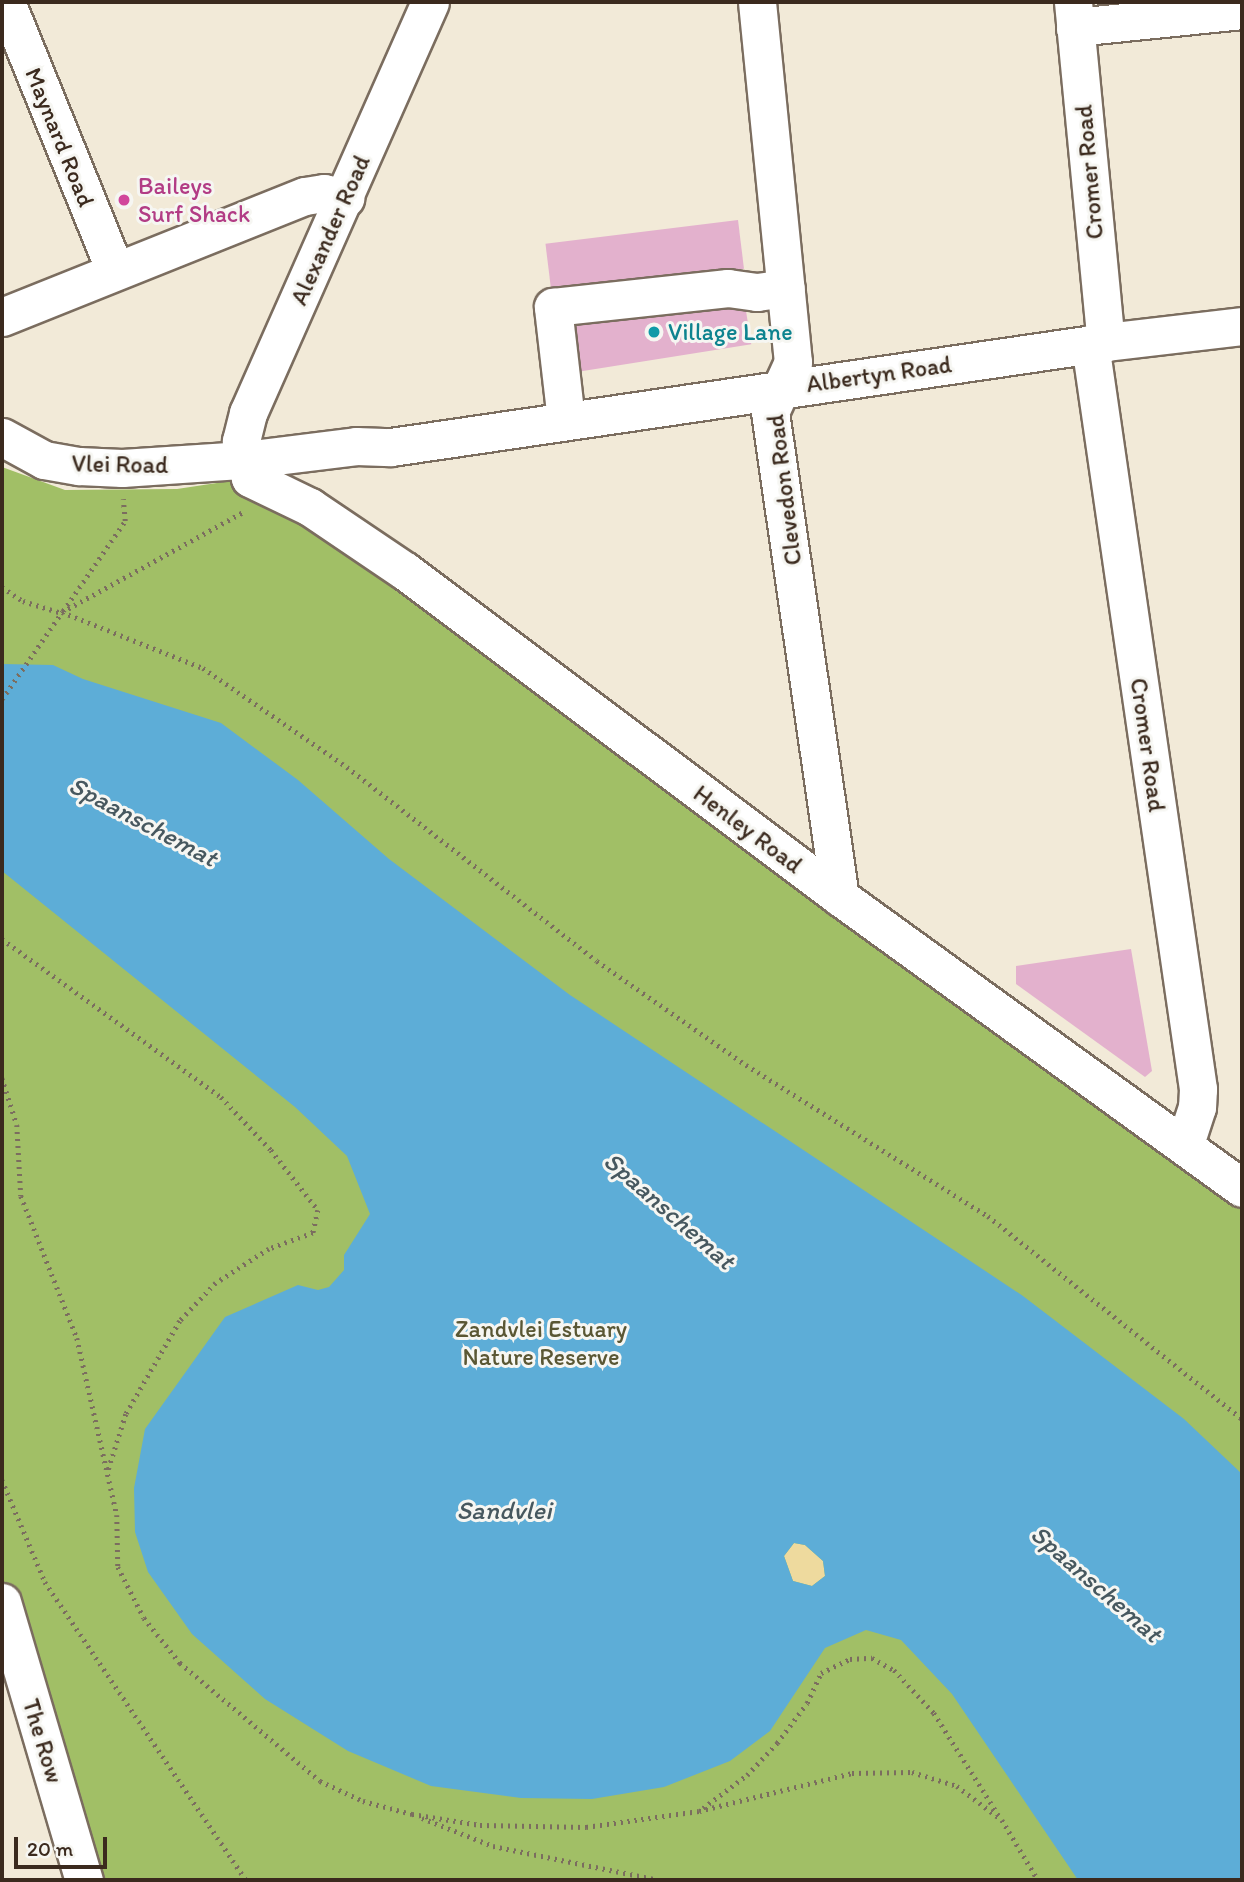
<!DOCTYPE html>
<style>
body{margin:0}
#map{position:relative;width:1244px;height:1882px;overflow:hidden;background:#f2ead8;font-family:Itim,sans-serif}
div>[style]{position:absolute}
[style*='--x']{left:calc(var(--x)*1px);top:calc(var(--y)*1px);width:calc(var(--w)*1px);rotate:calc(var(--a)*1deg)}
.green>*{inset:0;background:#a1bf66}
.sand>*{inset:0;background:#eeda9e}
.water>*{inset:0;background:#5dadd7}
.building>*{inset:0;background:#e3b1cd;transform-origin:0 0}
.path>*{height:4.5px;margin-top:-2.25px;transform-origin:0;background:repeating-linear-gradient(90deg,#7b6d5f 0 2px,transparent 0 7px)}
.roads{filter:drop-shadow(2px 0 #7b6d5f) drop-shadow(-2px 0 #7b6d5f) drop-shadow(0 2px #7b6d5f) drop-shadow(0 -2px #7b6d5f)}
.minor>*{height:37px;margin:-18.5px;padding:0 18.5px;transform-origin:18.5px;border-radius:18.5px;background:#fff}
.path-bridge>*{height:4.5px;margin-top:-2.25px;transform-origin:0;background:repeating-linear-gradient(90deg,#7b6d5f 0 2px,transparent 0 7px)}
.dots>*{width:19px;height:19px;translate:-50% -50%;box-sizing:border-box;border:4px solid #f6f6f2;border-radius:50%}
span{translate:-50% -50%;white-space:nowrap;text-align:center;line-height:1.15;-webkit-text-stroke:6px #f6f6f2;paint-order:stroke}
.street-label{font-size:24px;color:#3b2a1e}
.hotel-label{font-size:24px;color:#b23c85}
.left{translate:0 -50%;text-align:left}
.culture-label{font-size:24px;color:#0d838f}
.park-label{font-size:24px;color:#5a5734}
.water-label{font-size:26px;color:#47585f;font-style:italic}
.frame{position:absolute;inset:0;border:4px solid #3b2a1e;pointer-events:none}
.scale{position:absolute;left:14px;top:1837px;width:93px;height:32px;box-sizing:border-box;border:4px solid #3b2a1e;border-top:0;padding-left:9px;font-size:21px;line-height:24px;white-space:nowrap;color:#3b2a1e;-webkit-text-stroke:5px #f6f6f2;paint-order:stroke}
</style>
<div id="map">
<div class="green">
<i style="clip-path:polygon(2px 467px,65px 490px,177px 489px,250px 478px,1242px 1188px,1242px 1880px,84px 1880px,2px 1602px)"></i>
</div>
<div class="sand">
<i style="clip-path:polygon(794px 1543px,805px 1545px,823px 1561px,825px 1576px,812px 1586px,793px 1581px,784px 1556px)"></i>
</div>
<div class="water">
<i style="clip-path:polygon(evenodd,2px 664px,53px 665px,83px 679px,221px 723px,298px 780px,389px 859px,570px 995px,1023px 1296px,1184px 1419px,1242px 1474px,1242px 1880px,1078px 1880px,952px 1694px,901px 1640px,866px 1630px,825px 1648px,770px 1731px,730px 1761px,664px 1787px,592px 1799px,521px 1798px,431px 1786px,348px 1751px,265px 1699px,192px 1634px,148px 1572px,135px 1532px,134px 1488px,145px 1429px,225px 1317px,298px 1285px,318px 1290px,329px 1287px,344px 1270px,344px 1255px,370px 1214px,347px 1156px,295px 1107px,2px 871px,2px 664px,794px 1543px,805px 1545px,823px 1561px,825px 1576px,812px 1586px,793px 1581px,784px 1556px,794px 1543px)"></i>
</div>
<div class="building">
<i style="left:738px;top:220px;width:49px;height:194px;rotate:83deg"></i>
<i style="left:743px;top:292px;width:53px;height:188px;rotate:81deg"></i>
<i style="clip-path:polygon(1131px 949px,1152px 1071px,1145px 1077px,1016px 984px,1016px 966px)"></i>
</div>
<div class="path">
<i style="--x:2;--y:587;--w:25;--a:34"></i>
<i style="--x:23;--y:601;--w:41;--a:17.1"></i>
<i style="--x:63;--y:611;--w:109;--a:-55.4"></i>
<i style="--x:125;--y:521;--w:22;--a:-95"></i>
<i style="--x:62;--y:612;--w:152;--a:21.7"></i>
<i style="--x:203;--y:668;--w:175;--a:34.5"></i>
<i style="--x:347;--y:767;--w:316;--a:37.8"></i>
<i style="--x:597;--y:961;--w:182;--a:34.9"></i>
<i style="--x:746;--y:1065;--w:285;--a:32"></i>
<i style="--x:988;--y:1216;--w:325;--a:38.6"></i>
<i style="--x:62;--y:612;--w:209;--a:-28.9"></i>
<i style="--x:2;--y:939;--w:270;--a:35.8"></i>
<i style="--x:221;--y:1097;--w:73;--a:46.7"></i>
<i style="--x:271;--y:1150;--w:76;--a:51.9"></i>
<i style="--x:318;--y:1210;--w:24;--a:102"></i>
<i style="--x:313;--y:1233;--w:47;--a:160"></i>
<i style="--x:269;--y:1249;--w:63;--a:147.3"></i>
<i style="--x:216;--y:1283;--w:52;--a:133.5"></i>
<i style="--x:180;--y:1321;--w:108;--a:120.1"></i>
<i style="--x:126;--y:1414;--w:60;--a:107.5"></i>
<i style="--x:2;--y:1078;--w:49;--a:72.3"></i>
<i style="--x:17;--y:1125;--w:71;--a:86.8"></i>
<i style="--x:21;--y:1196;--w:153;--a:68.5"></i>
<i style="--x:77;--y:1338;--w:181;--a:77.3"></i>
<i style="--x:117;--y:1515;--w:52;--a:88.9"></i>
<i style="--x:118;--y:1567;--w:57;--a:63"></i>
<i style="--x:144;--y:1618;--w:58;--a:51.3"></i>
<i style="--x:180;--y:1663;--w:183;--a:40.1"></i>
<i style="--x:320;--y:1781;--w:47;--a:24.9"></i>
<i style="--x:363;--y:1801;--w:51;--a:14.9"></i>
<i style="--x:412;--y:1814;--w:69;--a:9.2"></i>
<i style="--x:480;--y:1825;--w:106;--a:1.1"></i>
<i style="--x:586;--y:1827;--w:114;--a:-8.1"></i>
<i style="--x:699;--y:1811;--w:158;--a:-13.9"></i>
<i style="--x:852;--y:1773;--w:60;--a:-1"></i>
<i style="--x:912;--y:1772;--w:47;--a:17.3"></i>
<i style="--x:957;--y:1786;--w:56;--a:37.1"></i>
<i style="--x:1002;--y:1820;--w:70;--a:59"></i>
<i style="--x:2;--y:1480;--w:111;--a:67.1"></i>
<i style="--x:45;--y:1582;--w:359;--a:56"></i>
<i style="--x:703;--y:1808;--w:55;--a:-36.9"></i>
<i style="--x:747;--y:1775;--w:44;--a:-46.8"></i>
<i style="--x:777;--y:1743;--w:50;--a:-53.1"></i>
<i style="--x:807;--y:1703;--w:33;--a:-65"></i>
<i style="--x:821;--y:1673;--w:32;--a:-26"></i>
<i style="--x:850;--y:1659;--w:22;--a:-3"></i>
<i style="--x:872;--y:1658;--w:25;--a:29"></i>
<i style="--x:894;--y:1670;--w:59;--a:47.1"></i>
<i style="--x:934;--y:1713;--w:122;--a:57.7"></i>
<i style="--x:422;--y:1818;--w:76;--a:21.5"></i>
<i style="--x:493;--y:1846;--w:168;--a:11.6"></i>
</div>
<div class="roads">
<div class="minor">
<i style="--x:6;--y:2;--w:290;--a:67.9"></i>
<i style="--x:757;--y:2;--w:362;--a:84.3"></i>
<i style="--x:793;--y:362;--w:55;--a:114.7"></i>
<i style="--x:770;--y:412;--w:490;--a:81.8"></i>
<i style="--x:1073;--y:2;--w:342;--a:84.5"></i>
<i style="--x:1075;--y:27;--w:168;--a:-5.8"></i>
<i style="--x:2;--y:317;--w:326;--a:-21.8"></i>
<i style="--x:305;--y:196;--w:19;--a:-9"></i>
<i style="--x:324;--y:193;--w:22;--a:13"></i>
<i style="--x:1090;--y:344;--w:753;--a:81.75"></i>
<i style="--x:1198;--y:1089;--w:18;--a:93"></i>
<i style="--x:1197;--y:1107;--w:39;--a:108"></i>
<i style="--x:566;--y:420;--w:114;--a:-96.6"></i>
<i style="--x:553;--y:307;--w:176;--a:-6.2"></i>
<i style="--x:728;--y:288;--w:29;--a:8"></i>
<i style="--x:757;--y:292;--w:29;--a:-8"></i>
<i style="--x:2;--y:437;--w:48;--a:28.7"></i>
<i style="--x:44;--y:460;--w:36;--a:10"></i>
<i style="--x:79;--y:466;--w:43;--a:2.7"></i>
<i style="--x:122;--y:468;--w:122;--a:-3.8"></i>
<i style="--x:244;--y:460;--w:113;--a:-7.1"></i>
<i style="--x:356;--y:446;--w:35;--a:2"></i>
<i style="--x:391;--y:447;--w:723;--a:-8.35"></i>
<i style="--x:1106;--y:342;--w:137;--a:-6.7"></i>
<i style="--x:250;--y:478;--w:67;--a:25.8"></i>
<i style="--x:310;--y:507;--w:115;--a:34"></i>
<i style="--x:405;--y:571;--w:544;--a:36.85"></i>
<i style="--x:840;--y:897;--w:496;--a:35.9"></i>
<i style="--x:250;--y:478;--w:38;--a:-104"></i>
<i style="--x:241;--y:441;--w:29;--a:-76"></i>
<i style="--x:248;--y:413;--w:449;--a:-66.1"></i>
<i style="--x:2;--y:1602;--w:290;--a:73.6"></i>
</div>
</div>
<div class="path-bridge">
<i style="--x:2;--y:699;--w:106;--a:-55.4"></i>
</div>
<div class="dots">
<i style="left:124px;top:200px;background:#d1479c"></i>
<i style="left:654px;top:332px;background:#0f9aa8"></i>
</div>
<div class="street-label">
<span style="left:60px;top:137px;rotate:68deg">Maynard Road</span>
<span style="left:1089px;top:172px;rotate:-95deg">Cromer Road</span>
<span style="left:330px;top:230px;rotate:-66deg">Alexander Road</span>
<span style="left:879px;top:374px;rotate:-8deg">Albertyn Road</span>
<span style="left:120px;top:464px;rotate:1deg">Vlei Road</span>
<span style="left:784px;top:490px;rotate:-97deg">Clevedon Road</span>
<span style="left:1148px;top:745px;rotate:82deg">Cromer Road</span>
<span style="left:748px;top:829px;rotate:37deg">Henley Road</span>
<span style="left:43px;top:1741px;rotate:73deg">The Row</span>
</div>
<div class="hotel-label">
<span class="left" style="left:138px;top:200px">Baileys<br>Surf Shack</span>
</div>
<div class="culture-label">
<span class="left" style="left:668px;top:332px">Village Lane</span>
</div>
<div class="park-label">
<span style="left:541px;top:1343px">Zandvlei Estuary<br>Nature Reserve</span>
</div>
<div class="water-label">
<span style="left:143px;top:822px;rotate:28deg">Spaanschemat</span>
<span style="left:669px;top:1211px;rotate:41deg">Spaanschemat</span>
<span style="left:504px;top:1511px">Sandvlei</span>
<span style="left:1096px;top:1584px;rotate:41deg">Spaanschemat</span>
</div>
<div class="frame"></div>
<div class="scale">20 m</div>
</div>
